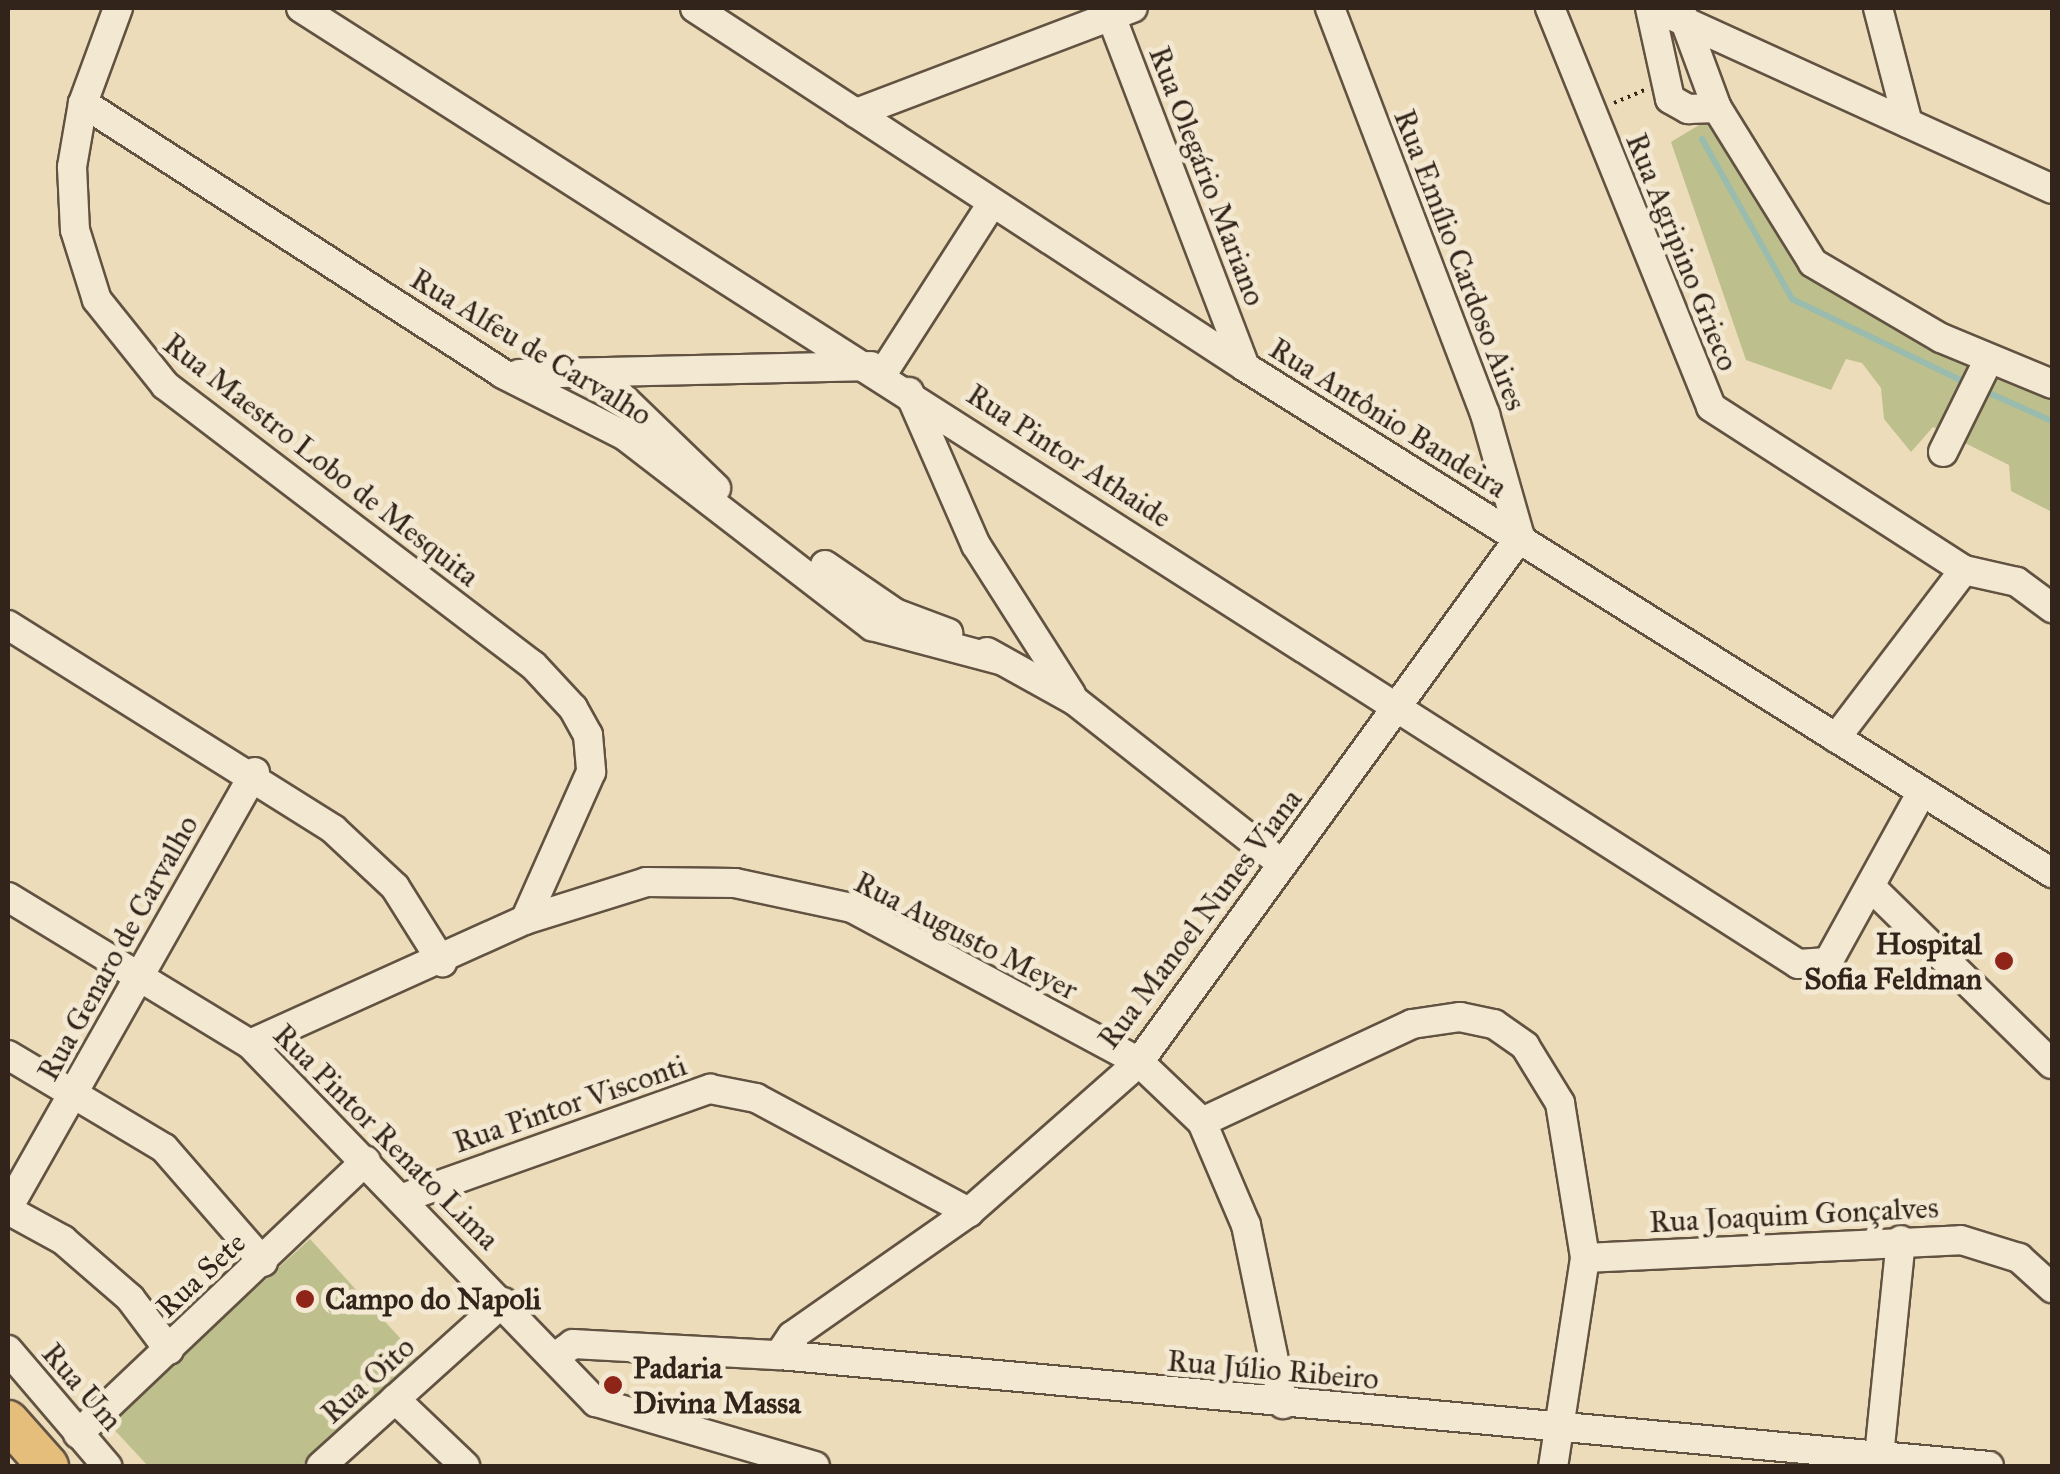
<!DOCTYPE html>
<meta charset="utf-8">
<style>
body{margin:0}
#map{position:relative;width:2060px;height:1474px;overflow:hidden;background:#eddcb9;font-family:"IM FELL Great Primer",serif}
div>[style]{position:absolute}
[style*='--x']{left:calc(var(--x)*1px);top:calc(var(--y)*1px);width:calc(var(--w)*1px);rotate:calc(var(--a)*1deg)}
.green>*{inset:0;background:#bdbf8c}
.stream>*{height:6px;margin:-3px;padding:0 3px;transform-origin:3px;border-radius:3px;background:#99bcaf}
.path>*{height:4px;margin-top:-2px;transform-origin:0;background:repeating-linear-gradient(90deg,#32241a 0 2.5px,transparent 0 7.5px)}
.roads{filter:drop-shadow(2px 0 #615242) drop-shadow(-2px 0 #615242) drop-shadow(0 2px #615242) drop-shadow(0 -2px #615242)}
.minor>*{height:28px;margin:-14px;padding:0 14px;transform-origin:14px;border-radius:14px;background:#f3e8d2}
.highway>*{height:40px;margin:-20px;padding:0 20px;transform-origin:20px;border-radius:20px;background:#e6be7c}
.dots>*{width:28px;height:28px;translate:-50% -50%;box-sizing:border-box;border:5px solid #f3e8d2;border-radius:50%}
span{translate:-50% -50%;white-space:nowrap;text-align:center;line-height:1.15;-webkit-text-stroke:10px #f3e8d2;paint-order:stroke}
.street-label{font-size:30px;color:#32241a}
.poi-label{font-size:30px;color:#32241a;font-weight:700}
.right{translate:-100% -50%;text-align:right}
.left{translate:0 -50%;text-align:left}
.frame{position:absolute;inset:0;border:10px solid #32241a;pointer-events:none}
</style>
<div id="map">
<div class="green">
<i style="clip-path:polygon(1704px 122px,1723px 123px,1811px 276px,2052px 393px,2052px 512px,2011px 491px,2009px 465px,1933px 427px,1911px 452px,1884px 419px,1881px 388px,1862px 363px,1846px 359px,1831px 390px,1746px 360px,1671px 142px)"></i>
<i style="clip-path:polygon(310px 1239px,419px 1359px,301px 1466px,148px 1466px,108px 1423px)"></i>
</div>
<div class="stream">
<i style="--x:1702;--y:139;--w:184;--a:60.6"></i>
<i style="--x:1792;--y:299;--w:196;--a:25.7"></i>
<i style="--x:1980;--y:389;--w:79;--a:24"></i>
</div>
<div class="path">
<i style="--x:1614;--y:103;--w:36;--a:-23"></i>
</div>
<div class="roads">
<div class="minor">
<i style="--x:118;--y:8;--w:101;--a:110.2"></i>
<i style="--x:83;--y:103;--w:65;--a:99.8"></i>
<i style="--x:72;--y:167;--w:63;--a:87.3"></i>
<i style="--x:75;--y:230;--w:73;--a:72.6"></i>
<i style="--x:97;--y:300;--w:109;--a:51.3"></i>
<i style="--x:165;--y:385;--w:462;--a:37.3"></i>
<i style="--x:533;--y:665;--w:59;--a:47.1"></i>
<i style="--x:573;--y:708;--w:31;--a:61"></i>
<i style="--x:588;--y:735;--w:37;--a:85"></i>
<i style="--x:591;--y:772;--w:162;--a:114"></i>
<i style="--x:301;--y:8;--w:1776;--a:32.56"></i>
<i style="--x:1798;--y:964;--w:30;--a:-4"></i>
<i style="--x:1828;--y:962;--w:191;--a:-61.1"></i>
<i style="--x:695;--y:8;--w:657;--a:33.13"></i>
<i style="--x:1245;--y:367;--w:953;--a:32.09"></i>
<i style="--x:1108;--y:8;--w:384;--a:69.1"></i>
<i style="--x:1330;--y:8;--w:435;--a:69.1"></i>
<i style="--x:1485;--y:414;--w:128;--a:74.1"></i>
<i style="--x:1550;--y:8;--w:430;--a:68"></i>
<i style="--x:1711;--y:407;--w:301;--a:32.8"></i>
<i style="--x:1964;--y:570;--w:54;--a:12.8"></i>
<i style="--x:2017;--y:582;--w:44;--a:36.6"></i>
<i style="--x:1650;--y:8;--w:93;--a:77.6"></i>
<i style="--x:1670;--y:99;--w:21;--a:29"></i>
<i style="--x:1688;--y:109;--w:29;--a:-2"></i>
<i style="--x:1655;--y:8;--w:436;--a:24.5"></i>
<i style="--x:1680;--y:8;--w:107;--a:69.7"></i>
<i style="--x:1717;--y:108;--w:182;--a:58.2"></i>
<i style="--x:1813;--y:263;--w:148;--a:30.4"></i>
<i style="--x:1941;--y:338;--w:120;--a:22.5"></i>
<i style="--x:1878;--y:8;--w:119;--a:75.4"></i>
<i style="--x:83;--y:103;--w:500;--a:32.8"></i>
<i style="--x:503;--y:374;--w:137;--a:26.9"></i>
<i style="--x:625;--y:436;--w:312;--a:37.6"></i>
<i style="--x:872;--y:626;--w:132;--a:14.9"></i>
<i style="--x:856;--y:113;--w:296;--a:-20.8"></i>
<i style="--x:883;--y:373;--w:200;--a:-57.3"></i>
<i style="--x:519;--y:374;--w:352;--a:-1.3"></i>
<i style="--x:601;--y:377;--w:160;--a:44"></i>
<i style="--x:909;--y:392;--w:167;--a:66.4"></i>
<i style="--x:976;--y:545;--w:177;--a:57.5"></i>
<i style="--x:1943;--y:452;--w:104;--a:-63.7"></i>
<i style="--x:825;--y:565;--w:85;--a:34.4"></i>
<i style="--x:895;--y:613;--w:57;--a:20.7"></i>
<i style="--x:8;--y:625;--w:384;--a:32.1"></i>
<i style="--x:333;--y:829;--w:85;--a:43.1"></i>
<i style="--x:395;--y:887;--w:89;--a:57.9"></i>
<i style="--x:987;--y:652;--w:101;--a:29.1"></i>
<i style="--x:1075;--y:701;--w:262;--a:38.2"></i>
<i style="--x:1836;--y:738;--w:211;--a:-52.7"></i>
<i style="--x:1873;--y:889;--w:250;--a:44.4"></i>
<i style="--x:8;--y:897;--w:283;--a:31.3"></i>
<i style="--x:250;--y:1044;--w:498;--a:46"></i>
<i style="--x:596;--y:1402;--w:228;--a:16.3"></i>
<i style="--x:250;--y:1044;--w:302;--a:-24.3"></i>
<i style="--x:525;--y:920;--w:127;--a:-17.4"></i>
<i style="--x:646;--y:882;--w:89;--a:0.6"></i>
<i style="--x:735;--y:883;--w:120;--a:12.1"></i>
<i style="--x:852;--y:908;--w:326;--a:28.2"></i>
<i style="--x:1139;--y:1062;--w:87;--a:43.6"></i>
<i style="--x:1202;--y:1122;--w:112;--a:66.9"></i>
<i style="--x:1246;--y:1225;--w:183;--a:78.3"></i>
<i style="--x:8;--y:1055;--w:182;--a:30.8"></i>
<i style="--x:164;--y:1148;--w:151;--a:49"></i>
<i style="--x:1202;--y:1122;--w:232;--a:-25"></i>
<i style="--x:1412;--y:1024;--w:49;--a:-8.3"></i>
<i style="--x:1460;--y:1017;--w:35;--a:12"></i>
<i style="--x:1494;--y:1024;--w:38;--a:35"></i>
<i style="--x:1525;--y:1046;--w:67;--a:58.4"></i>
<i style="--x:1560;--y:1103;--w:157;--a:80.8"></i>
<i style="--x:1585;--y:1258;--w:210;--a:98.7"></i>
<i style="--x:406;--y:1197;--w:323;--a:-19.6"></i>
<i style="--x:710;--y:1089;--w:47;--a:11.1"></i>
<i style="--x:756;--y:1098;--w:242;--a:28.2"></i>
<i style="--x:8;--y:1208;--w:501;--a:-60.47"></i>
<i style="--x:8;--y:1210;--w:63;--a:28.6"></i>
<i style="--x:63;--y:1240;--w:89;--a:40.9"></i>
<i style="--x:130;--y:1298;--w:65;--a:53.1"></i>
<i style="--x:1585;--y:1258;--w:376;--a:-2.7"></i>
<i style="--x:1961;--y:1240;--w:61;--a:17.2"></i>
<i style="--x:2019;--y:1258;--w:45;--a:42.3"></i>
<i style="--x:8;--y:1350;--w:153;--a:49.5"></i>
<i style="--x:779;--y:1355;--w:23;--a:-56"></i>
<i style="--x:792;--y:1336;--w:216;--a:-35"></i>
<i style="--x:969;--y:1212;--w:227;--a:-41.4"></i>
<i style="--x:1139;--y:1062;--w:649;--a:-54.03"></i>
<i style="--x:555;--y:1357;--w:22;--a:-36"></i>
<i style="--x:573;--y:1344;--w:206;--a:3.1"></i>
<i style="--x:779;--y:1355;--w:1215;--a:5.24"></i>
<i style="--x:395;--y:1399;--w:97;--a:43.7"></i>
<i style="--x:78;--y:1434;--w:397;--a:-43.5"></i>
<i style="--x:321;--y:1466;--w:245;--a:-42"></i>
<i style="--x:1878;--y:1466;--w:227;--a:-84.2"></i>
</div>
<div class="highway">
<i style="--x:8;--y:1421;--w:60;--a:48.4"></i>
</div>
</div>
<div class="dots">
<i style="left:2004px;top:961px;background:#8f2418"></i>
<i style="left:305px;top:1299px;background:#8f2418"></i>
<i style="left:613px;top:1385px;background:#8f2418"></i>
</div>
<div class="street-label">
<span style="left:1207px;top:176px;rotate:69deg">Rua Olegário Mariano</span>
<span style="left:1682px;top:252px;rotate:68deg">Rua Agripino Grieco</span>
<span style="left:1460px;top:260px;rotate:69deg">Rua Emílio Cardoso Aires</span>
<span style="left:531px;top:347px;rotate:31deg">Rua Alfeu de Carvalho</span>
<span style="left:1388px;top:418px;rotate:32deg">Rua Antônio Bandeira</span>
<span style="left:1069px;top:456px;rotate:33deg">Rua Pintor Athaide</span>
<span style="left:321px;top:460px;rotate:38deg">Rua Maestro Lobo de Mesquita</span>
<span style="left:1200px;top:919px;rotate:-53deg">Rua Manoel Nunes Viana</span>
<span style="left:966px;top:936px;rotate:27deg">Rua Augusto Meyer</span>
<span style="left:118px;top:948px;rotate:-61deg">Rua Genaro de Carvalho</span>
<span style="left:570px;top:1104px;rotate:-19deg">Rua Pintor Visconti</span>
<span style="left:386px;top:1137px;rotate:45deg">Rua Pintor Renato Lima</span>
<span style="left:1794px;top:1215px;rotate:-3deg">Rua Joaquim Gonçalves</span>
<span style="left:201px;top:1275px;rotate:-43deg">Rua Sete</span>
<span style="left:1273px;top:1370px;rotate:5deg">Rua Júlio Ribeiro</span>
<span style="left:368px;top:1380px;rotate:-42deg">Rua Oito</span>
<span style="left:82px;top:1387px;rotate:49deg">Rua Um</span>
</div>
<div class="poi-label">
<span class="right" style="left:1982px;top:961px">Hospital<br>Sofia Feldman</span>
<span class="left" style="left:325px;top:1299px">Campo do Napoli</span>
<span class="left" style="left:633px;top:1385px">Padaria<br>Divina Massa</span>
</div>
<div class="frame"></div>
</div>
